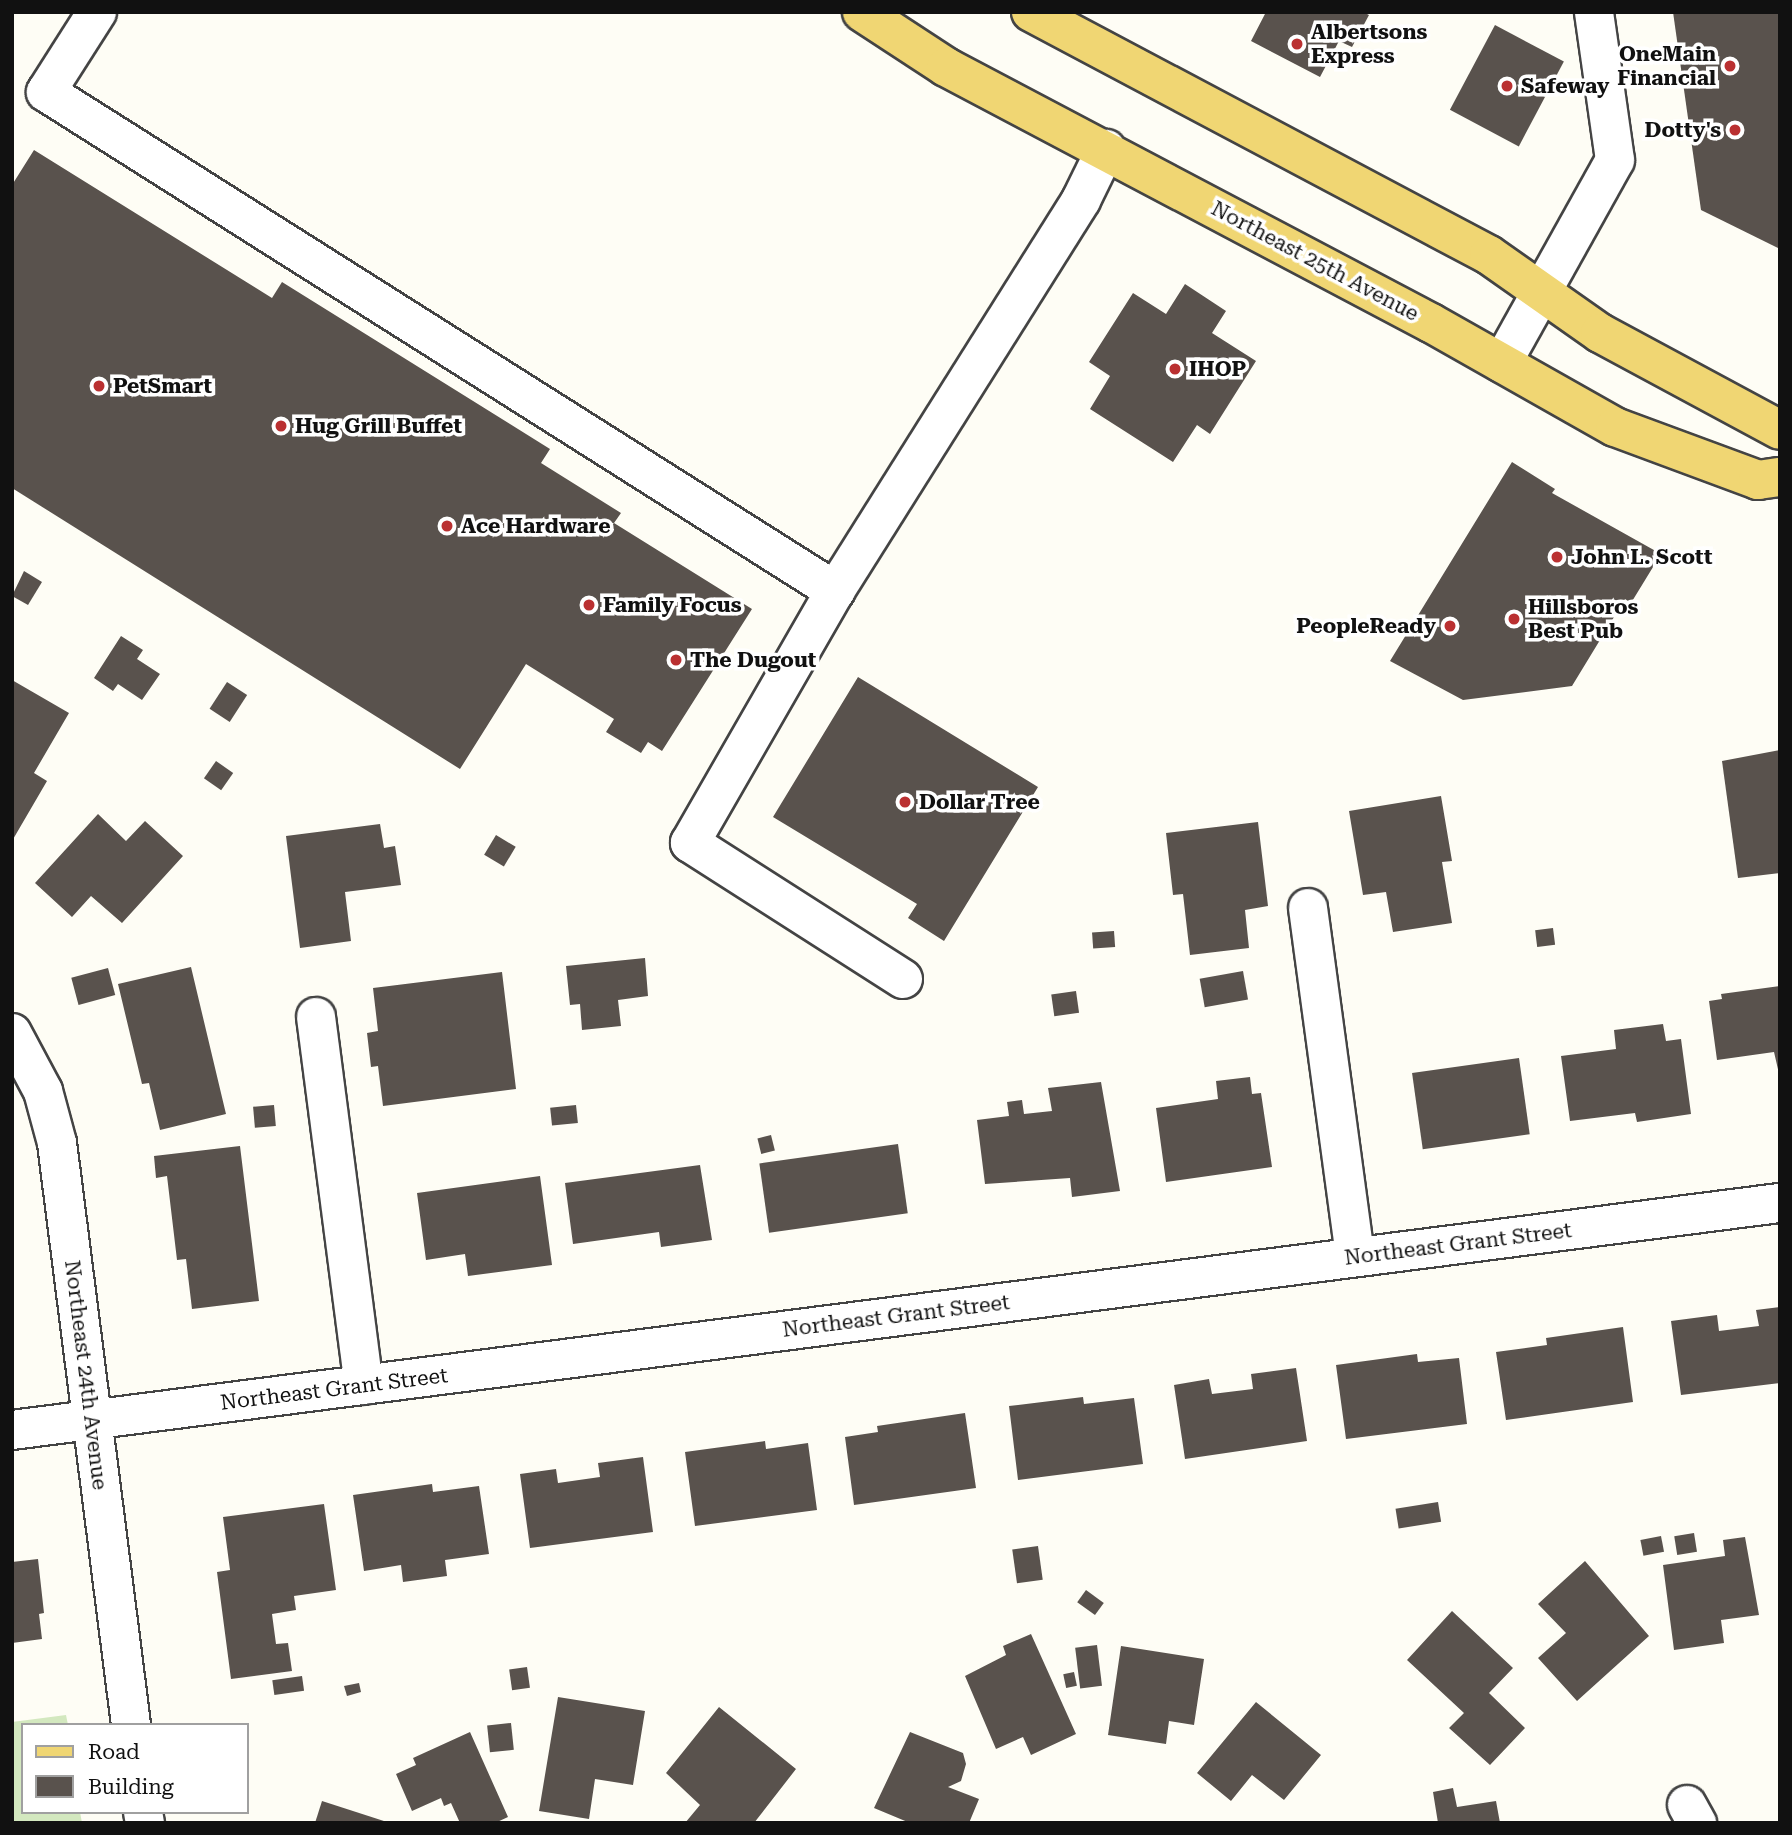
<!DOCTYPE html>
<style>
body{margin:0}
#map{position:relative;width:1792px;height:1835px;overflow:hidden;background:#fefdf5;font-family:"Roboto Serif",serif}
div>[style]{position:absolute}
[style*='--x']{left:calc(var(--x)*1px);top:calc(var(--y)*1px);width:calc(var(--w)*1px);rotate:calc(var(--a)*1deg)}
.green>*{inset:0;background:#d3e8bf}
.building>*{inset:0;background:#59524d;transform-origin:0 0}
.roads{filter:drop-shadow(2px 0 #444) drop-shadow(-2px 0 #444) drop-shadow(0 2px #444) drop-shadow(0 -2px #444)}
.minor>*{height:38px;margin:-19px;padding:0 19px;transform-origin:19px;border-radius:19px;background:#fff}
.major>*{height:38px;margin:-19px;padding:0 19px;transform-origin:19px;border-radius:19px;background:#f0d673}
.dots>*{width:19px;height:19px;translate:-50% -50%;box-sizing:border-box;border:4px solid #fff;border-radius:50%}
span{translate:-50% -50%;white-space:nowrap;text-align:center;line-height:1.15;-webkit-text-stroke:7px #fff;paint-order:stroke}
.poi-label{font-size:21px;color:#111;font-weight:700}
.left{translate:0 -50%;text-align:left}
.right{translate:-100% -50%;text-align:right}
.street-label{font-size:21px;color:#111}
.frame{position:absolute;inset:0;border:14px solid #111;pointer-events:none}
.legend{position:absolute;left:21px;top:1723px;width:228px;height:91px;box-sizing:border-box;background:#fff;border:2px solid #a0a0a0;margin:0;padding:9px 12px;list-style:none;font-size:21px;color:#111}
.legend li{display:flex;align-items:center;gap:14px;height:35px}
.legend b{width:35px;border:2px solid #a0a0a0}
</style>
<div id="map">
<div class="green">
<i style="clip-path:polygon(66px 1715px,68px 1725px,23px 1725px,23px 1812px,80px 1812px,82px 1823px,12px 1823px,12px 1722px)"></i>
</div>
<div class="building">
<i style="clip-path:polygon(1266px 12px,1363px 12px,1369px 15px,1352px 47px,1339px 41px,1320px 77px,1251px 41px)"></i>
<i style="clip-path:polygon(1673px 12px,1780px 12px,1780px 249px,1701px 210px)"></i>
<i style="left:1495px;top:25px;width:78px;height:96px;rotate:28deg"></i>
<i style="clip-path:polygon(34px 150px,272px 298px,282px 282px,550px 449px,541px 463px,621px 513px,614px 523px,752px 609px,662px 751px,648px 742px,641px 753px,606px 732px,614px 719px,526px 664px,460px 769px,12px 488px,12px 185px)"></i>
<i style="clip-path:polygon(1185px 284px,1226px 311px,1212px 333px,1256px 361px,1210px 434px,1197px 425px,1173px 462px,1090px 409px,1110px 376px,1089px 362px,1133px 293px,1166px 314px)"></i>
<i style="clip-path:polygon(1512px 462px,1555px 489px,1552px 493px,1661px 554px,1631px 603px,1625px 599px,1572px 686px,1463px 700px,1390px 661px)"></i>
<i style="clip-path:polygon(24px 571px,42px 582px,28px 605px,12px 596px)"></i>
<i style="clip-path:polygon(121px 636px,143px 650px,137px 659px,160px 674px,142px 700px,118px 684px,113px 691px,94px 678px)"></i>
<i style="clip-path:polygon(858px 677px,1038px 787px,944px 941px,908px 918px,917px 904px,773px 817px)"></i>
<i style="clip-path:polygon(12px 680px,69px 713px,34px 773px,47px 781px,12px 841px)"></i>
<i style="left:227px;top:682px;width:24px;height:32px;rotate:33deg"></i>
<i style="clip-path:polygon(1780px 750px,1780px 873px,1738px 878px,1722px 761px)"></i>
<i style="left:216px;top:761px;width:21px;height:21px;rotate:35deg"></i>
<i style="clip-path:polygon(1441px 796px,1452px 861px,1442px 862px,1452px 923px,1393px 932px,1386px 892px,1363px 895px,1349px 811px)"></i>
<i style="clip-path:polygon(98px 814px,126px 841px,145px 821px,183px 856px,122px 923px,91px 896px,72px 917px,35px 883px)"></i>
<i style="clip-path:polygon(1258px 822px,1268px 906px,1245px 910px,1249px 948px,1190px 955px,1183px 894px,1173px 895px,1166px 833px)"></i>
<i style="clip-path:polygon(380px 824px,384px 848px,395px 846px,401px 885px,345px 892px,351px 941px,300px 948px,286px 836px)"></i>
<i style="left:496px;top:835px;width:23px;height:23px;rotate:31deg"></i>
<i style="left:1553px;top:928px;width:17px;height:18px;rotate:83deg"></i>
<i style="left:1114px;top:931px;width:16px;height:22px;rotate:86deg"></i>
<i style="clip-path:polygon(645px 958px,648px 996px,618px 1000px,621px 1026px,582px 1030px,580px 1004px,570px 1005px,566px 966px)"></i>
<i style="clip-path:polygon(191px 967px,226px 1114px,160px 1130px,149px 1083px,142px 1084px,118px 984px)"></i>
<i style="left:108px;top:968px;width:28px;height:38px;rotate:75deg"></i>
<i style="left:1243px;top:971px;width:29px;height:44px;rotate:80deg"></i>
<i style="clip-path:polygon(502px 972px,516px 1089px,383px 1106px,378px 1066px,371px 1067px,367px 1033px,378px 1031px,373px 988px)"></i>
<i style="clip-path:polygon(1780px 986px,1780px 1078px,1774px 1052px,1717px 1060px,1709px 1001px,1722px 999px,1721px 994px)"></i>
<i style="left:1076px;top:991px;width:22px;height:25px;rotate:82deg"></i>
<i style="clip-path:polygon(1663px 1024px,1666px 1041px,1681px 1039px,1691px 1114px,1637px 1122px,1635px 1113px,1570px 1121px,1561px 1056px,1616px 1049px,1614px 1030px)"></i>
<i style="left:1519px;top:1058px;width:77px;height:108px;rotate:82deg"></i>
<i style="clip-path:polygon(1250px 1077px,1252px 1094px,1261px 1093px,1272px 1167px,1166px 1182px,1156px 1108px,1218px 1099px,1216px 1081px)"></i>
<i style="clip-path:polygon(1101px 1082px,1120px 1191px,1072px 1197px,1070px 1178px,985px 1184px,977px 1120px,1009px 1116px,1007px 1102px,1022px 1100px,1024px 1114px,1052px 1111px,1048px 1088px)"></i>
<i style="left:274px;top:1105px;width:21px;height:21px;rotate:85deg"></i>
<i style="left:576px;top:1105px;width:18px;height:26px;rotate:84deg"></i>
<i style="left:771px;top:1135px;width:16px;height:14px;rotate:76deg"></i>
<i style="left:898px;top:1144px;width:70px;height:140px;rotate:82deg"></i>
<i style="clip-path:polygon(240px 1146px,259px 1301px,192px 1309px,186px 1259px,177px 1260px,167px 1176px,156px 1178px,154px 1156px)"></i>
<i style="clip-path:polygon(700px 1165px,712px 1240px,661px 1247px,659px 1232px,573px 1244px,565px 1183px)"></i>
<i style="clip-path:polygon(540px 1176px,552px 1265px,468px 1276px,465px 1254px,426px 1260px,417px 1193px)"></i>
<i style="clip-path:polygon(1780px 1307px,1780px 1383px,1681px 1395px,1671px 1321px,1717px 1315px,1719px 1331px,1759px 1326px,1756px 1310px)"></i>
<i style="clip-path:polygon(1623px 1327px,1633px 1402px,1506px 1420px,1496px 1352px,1547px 1345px,1546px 1338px)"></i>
<i style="clip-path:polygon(1417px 1354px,1418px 1362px,1459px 1358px,1467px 1424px,1346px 1439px,1336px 1365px)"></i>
<i style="clip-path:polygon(1296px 1368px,1307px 1441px,1185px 1459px,1174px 1385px,1209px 1379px,1212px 1394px,1253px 1389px,1251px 1374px)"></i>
<i style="clip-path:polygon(1083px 1397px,1084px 1404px,1134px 1398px,1143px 1464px,1018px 1480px,1009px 1406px)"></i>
<i style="clip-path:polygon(965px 1413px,976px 1488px,854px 1505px,845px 1437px,878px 1432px,877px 1426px)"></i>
<i style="clip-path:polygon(765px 1441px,766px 1449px,808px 1443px,817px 1510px,695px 1526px,685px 1452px)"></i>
<i style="clip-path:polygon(643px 1457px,653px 1532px,530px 1548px,520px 1474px,556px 1469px,558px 1483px,600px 1477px,598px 1463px)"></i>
<i style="clip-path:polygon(432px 1484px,433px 1492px,479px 1486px,489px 1554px,445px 1560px,447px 1576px,403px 1582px,401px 1565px,364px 1571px,353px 1495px)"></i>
<i style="left:1438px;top:1502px;width:20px;height:43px;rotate:81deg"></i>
<i style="clip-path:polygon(324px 1504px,336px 1590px,294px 1596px,296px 1610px,272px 1614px,276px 1644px,288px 1643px,292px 1671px,231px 1679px,217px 1572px,230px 1570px,223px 1517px)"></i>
<i style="left:1694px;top:1533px;width:19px;height:20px;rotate:81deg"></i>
<i style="left:1661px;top:1536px;width:16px;height:21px;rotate:79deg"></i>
<i style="clip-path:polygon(1745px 1537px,1759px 1615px,1721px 1620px,1724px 1643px,1674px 1650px,1663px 1565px,1725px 1556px,1723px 1540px)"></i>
<i style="left:1038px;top:1546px;width:34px;height:26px;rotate:82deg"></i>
<i style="clip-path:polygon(38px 1559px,44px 1613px,39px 1614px,42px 1639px,12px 1643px,12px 1562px)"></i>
<i style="clip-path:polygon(1585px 1561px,1649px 1636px,1577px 1701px,1538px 1658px,1566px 1633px,1538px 1604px)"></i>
<i style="left:1086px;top:1590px;width:22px;height:15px;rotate:36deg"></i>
<i style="clip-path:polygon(1452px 1611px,1513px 1668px,1489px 1693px,1525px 1728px,1490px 1765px,1449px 1728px,1464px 1713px,1407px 1660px)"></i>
<i style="clip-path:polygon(1031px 1634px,1076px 1734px,1031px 1755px,1023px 1737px,996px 1749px,965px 1676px,1006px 1655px,1003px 1646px)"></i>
<i style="left:1097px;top:1645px;width:41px;height:22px;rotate:83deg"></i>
<i style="clip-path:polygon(1121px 1646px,1204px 1659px,1194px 1725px,1169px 1721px,1166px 1744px,1108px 1735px)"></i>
<i style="left:527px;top:1667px;width:21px;height:18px;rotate:82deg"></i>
<i style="left:1074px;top:1672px;width:14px;height:11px;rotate:78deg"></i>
<i style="left:302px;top:1676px;width:15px;height:30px;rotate:82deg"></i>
<i style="clip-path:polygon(359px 1683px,361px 1692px,347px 1696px,344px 1686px)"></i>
<i style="clip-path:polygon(558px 1697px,645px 1711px,633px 1785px,595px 1779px,589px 1819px,539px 1811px)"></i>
<i style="clip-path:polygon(1256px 1702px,1321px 1755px,1284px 1800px,1252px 1775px,1231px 1801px,1197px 1773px)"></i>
<i style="clip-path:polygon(719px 1707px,796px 1769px,754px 1823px,685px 1823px,700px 1805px,666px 1773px)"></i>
<i style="left:511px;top:1723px;width:27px;height:24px;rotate:84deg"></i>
<i style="clip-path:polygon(470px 1732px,508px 1817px,495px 1823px,460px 1823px,451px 1803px,444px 1806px,441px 1798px,412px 1811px,396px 1774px,416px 1765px,413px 1758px)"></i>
<i style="clip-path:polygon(910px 1732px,963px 1753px,966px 1764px,961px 1781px,948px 1787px,979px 1799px,969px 1823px,910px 1823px,874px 1808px)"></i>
<i style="clip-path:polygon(1453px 1788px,1457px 1807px,1496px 1801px,1500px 1823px,1438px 1823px,1433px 1792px)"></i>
<i style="clip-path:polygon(322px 1801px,387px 1822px,387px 1823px,315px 1823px)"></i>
</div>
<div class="roads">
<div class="minor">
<i style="--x:97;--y:12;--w:95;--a:122.5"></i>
<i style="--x:46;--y:92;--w:934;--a:32.31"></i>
<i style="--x:1502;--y:363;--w:232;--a:-60.9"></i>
<i style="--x:1615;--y:160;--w:149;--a:-98.1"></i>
<i style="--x:1308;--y:908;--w:352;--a:82.3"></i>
<i style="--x:903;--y:979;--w:253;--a:-147.4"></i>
<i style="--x:690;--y:843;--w:291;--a:-60.1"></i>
<i style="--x:835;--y:591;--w:462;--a:-57.8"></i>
<i style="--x:1081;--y:200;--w:57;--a:-63.9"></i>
<i style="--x:316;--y:1017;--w:371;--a:82.6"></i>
<i style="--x:12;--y:1033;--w:66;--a:61.9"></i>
<i style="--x:43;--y:1091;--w:54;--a:74.9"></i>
<i style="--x:57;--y:1143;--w:587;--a:82.75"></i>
<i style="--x:12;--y:1430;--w:1783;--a:-7.32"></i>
<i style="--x:1687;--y:1805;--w:21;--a:61"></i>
<i style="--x:143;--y:1812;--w:11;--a:80"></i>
</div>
<div class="major">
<i style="--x:862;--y:12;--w:100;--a:33.2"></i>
<i style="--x:946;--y:67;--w:548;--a:27.83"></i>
<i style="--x:1431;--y:323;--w:211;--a:29.5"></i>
<i style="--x:1615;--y:427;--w:153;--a:20.3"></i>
<i style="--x:1758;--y:480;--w:22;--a:-8"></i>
<i style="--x:1031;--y:12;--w:518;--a:27.95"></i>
<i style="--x:1489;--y:255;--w:136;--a:35.1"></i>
<i style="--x:1600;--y:333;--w:204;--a:28.3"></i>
</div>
</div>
<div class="dots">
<i style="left:1297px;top:44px;background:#ba3031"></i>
<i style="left:1730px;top:66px;background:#ba3031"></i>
<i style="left:1507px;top:86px;background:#ba3031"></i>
<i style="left:1735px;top:130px;background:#ba3031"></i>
<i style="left:1175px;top:369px;background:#ba3031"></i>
<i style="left:99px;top:386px;background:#ba3031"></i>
<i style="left:281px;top:426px;background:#ba3031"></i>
<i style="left:447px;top:526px;background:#ba3031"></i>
<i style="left:1557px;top:557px;background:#ba3031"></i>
<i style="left:589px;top:605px;background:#ba3031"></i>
<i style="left:1514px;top:619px;background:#ba3031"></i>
<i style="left:1450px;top:626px;background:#ba3031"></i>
<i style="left:676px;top:660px;background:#ba3031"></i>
<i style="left:905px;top:802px;background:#ba3031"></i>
</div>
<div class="poi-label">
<span class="left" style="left:1311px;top:44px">Albertsons<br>Express</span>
<span class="right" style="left:1716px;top:66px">OneMain<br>Financial</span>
<span class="left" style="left:1521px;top:86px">Safeway</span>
<span class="right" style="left:1721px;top:130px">Dotty's</span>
<span class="left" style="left:1189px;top:369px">IHOP</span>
<span class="left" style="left:113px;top:386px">PetSmart</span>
<span class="left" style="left:295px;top:426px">Hug Grill Buffet</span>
<span class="left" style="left:461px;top:526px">Ace Hardware</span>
<span class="left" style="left:1571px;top:557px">John L. Scott</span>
<span class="left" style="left:603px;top:605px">Family Focus</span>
<span class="left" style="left:1528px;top:619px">Hillsboros<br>Best Pub</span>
<span class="right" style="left:1436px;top:626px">PeopleReady</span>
<span class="left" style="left:690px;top:660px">The Dugout</span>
<span class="left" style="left:919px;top:802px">Dollar Tree</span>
</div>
<div class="street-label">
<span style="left:1315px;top:261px;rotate:28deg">Northeast 25th Avenue</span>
<span style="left:1458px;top:1244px;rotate:-7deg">Northeast Grant Street</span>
<span style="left:896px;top:1316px;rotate:-7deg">Northeast Grant Street</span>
<span style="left:86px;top:1375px;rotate:83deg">Northeast 24th Avenue</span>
<span style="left:334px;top:1389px;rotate:-7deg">Northeast Grant Street</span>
</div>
<div class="frame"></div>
<ul class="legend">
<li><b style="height:9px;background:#f0d673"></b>Road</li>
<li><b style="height:19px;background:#59524d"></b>Building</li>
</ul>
</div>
